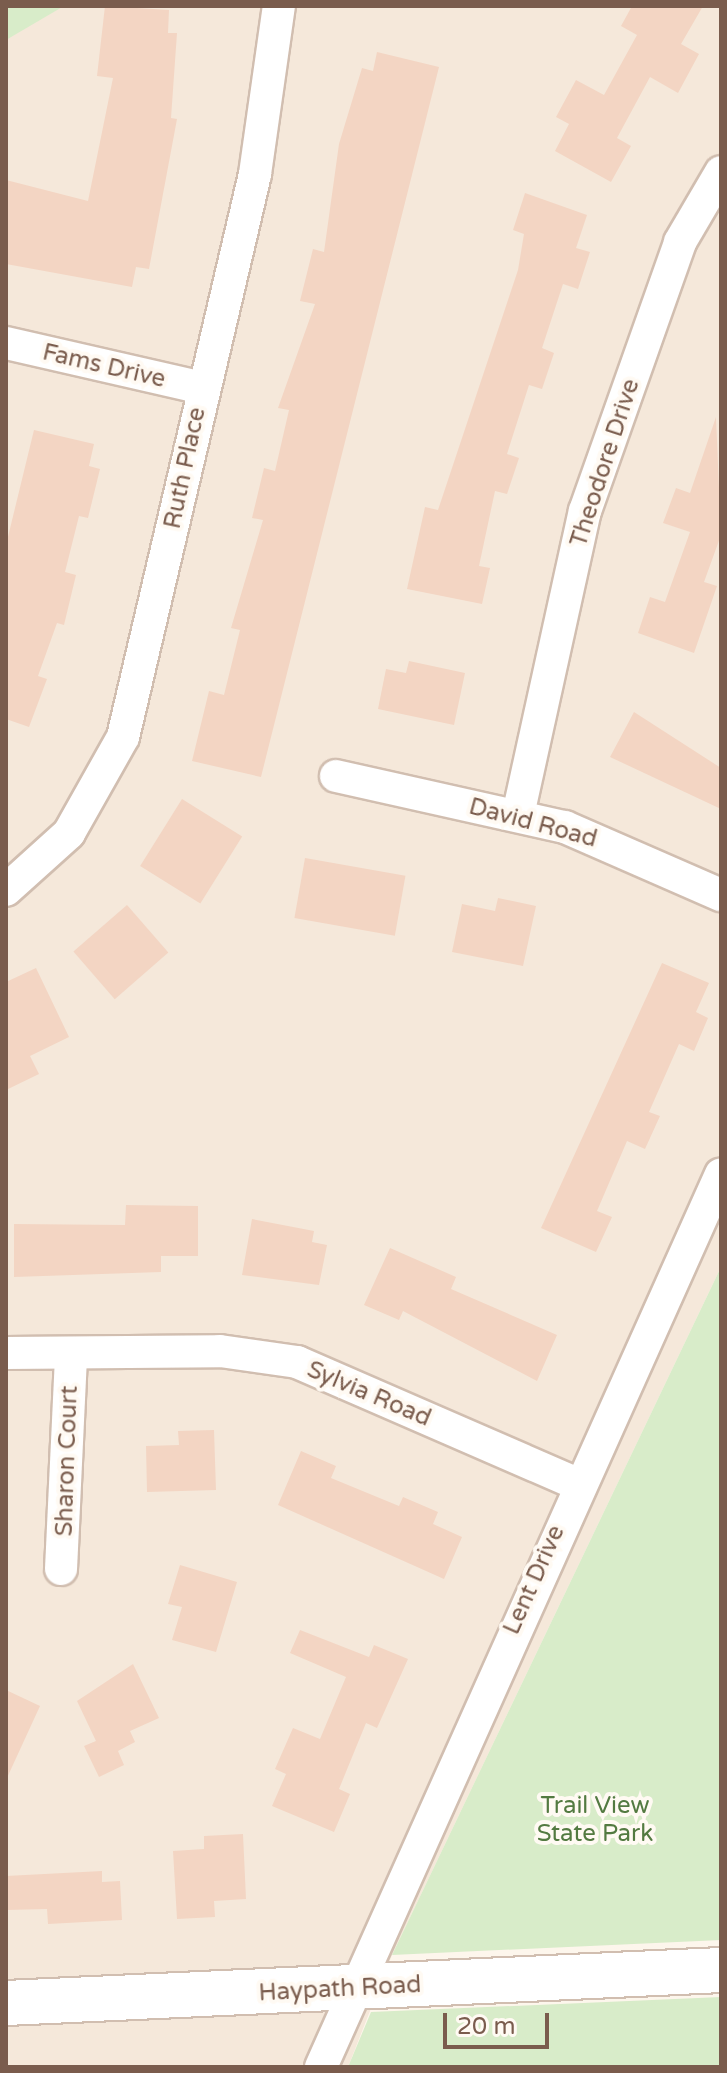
<!DOCTYPE html>
<style>
body{margin:0}
#map{position:relative;width:727px;height:2073px;overflow:hidden;background:#fdf6ec;font-family:"Varela Round",sans-serif}
div>[style]{position:absolute}
[style*='--x']{left:calc(var(--x)*1px);top:calc(var(--y)*1px);width:calc(var(--w)*1px);rotate:calc(var(--a)*1deg)}
.residential>*{inset:0;background:#f5e8da}
.green>*{inset:0;background:#d8ecc9}
.building>*{inset:0;background:#f3d5c3;transform-origin:0 0}
.roads{filter:drop-shadow(2px 0 #d1beb0) drop-shadow(-2px 0 #d1beb0) drop-shadow(0 2px #d1beb0) drop-shadow(0 -2px #d1beb0)}
.street>*{height:32px;margin:-16px;padding:0 16px;transform-origin:16px;border-radius:16px;background:#fff}
.secondary>*{height:44px;margin:-22px;padding:0 22px;transform-origin:22px;border-radius:22px;background:#fff}
span{translate:-50% -50%;white-space:nowrap;text-align:center;line-height:1.15;-webkit-text-stroke:8px #fffaf3;paint-order:stroke}
.street-label{font-size:24px;color:#7a5c4d}
.park-label{font-size:24px;color:#537a41}
.frame{position:absolute;inset:0;border:8px solid #7a5c4d;pointer-events:none}
.scale{position:absolute;left:443px;top:2013px;width:106px;height:36px;box-sizing:border-box;border:4px solid #7a5c4d;border-top:0;padding-left:10px;font-size:24px;line-height:28px;white-space:nowrap;color:#7a5c4d;-webkit-text-stroke:6px #fffaf3;paint-order:stroke}
</style>
<div id="map">
<div class="residential">
<i style="clip-path:polygon(6px 6px,721px 6px,721px 1267px,392px 1955px,348px 2067px,6px 2067px)"></i>
</div>
<div class="green">
<i style="clip-path:polygon(6px 6px,64px 6px,6px 40px)"></i>
<i style="clip-path:polygon(721px 1267px,721px 1940px,392px 1955px)"></i>
<i style="clip-path:polygon(721px 1997px,721px 2067px,348px 2067px,371px 2012px)"></i>
</div>
<div class="building">
<i style="clip-path:polygon(105px 6px,169px 10px,168px 33px,177px 33px,171px 118px,177px 119px,149px 269px,136px 267px,132px 287px,6px 264px,6px 180px,88px 201px,113px 78px,97px 76px)"></i>
<i style="clip-path:polygon(632px 6px,703px 6px,681px 44px,699px 54px,678px 93px,650px 77px,617px 138px,631px 146px,611px 182px,555px 151px,569px 124px,556px 117px,576px 80px,604px 95px,637px 35px,621px 26px)"></i>
<i style="clip-path:polygon(377px 52px,439px 67px,261px 777px,192px 761px,209px 691px,224px 695px,240px 630px,231px 628px,263px 520px,252px 518px,264px 468px,275px 471px,289px 410px,278px 408px,315px 304px,300px 301px,313px 249px,324px 252px,339px 144px,362px 68px,373px 71px)"></i>
<i style="clip-path:polygon(525px 193px,587px 215px,576px 248px,590px 252px,578px 289px,563px 284px,542px 348px,554px 353px,542px 389px,529px 385px,507px 454px,519px 458px,507px 494px,495px 491px,479px 566px,490px 568px,482px 604px,407px 589px,425px 507px,438px 510px,518px 270px,524px 234px,513px 230px)"></i>
<i style="clip-path:polygon(716px 417px,721px 535px,704px 582px,717px 586px,694px 653px,638px 633px,650px 597px,665px 602px,690px 532px,663px 523px,676px 488px,690px 493px)"></i>
<i style="clip-path:polygon(34px 430px,94px 444px,89px 466px,100px 469px,88px 518px,79px 516px,65px 572px,76px 575px,64px 625px,57px 623px,38px 676px,47px 679px,29px 727px,6px 719px,6px 545px)"></i>
<i style="clip-path:polygon(409px 661px,465px 673px,454px 725px,378px 709px,386px 669px,406px 673px)"></i>
<i style="clip-path:polygon(634px 712px,721px 768px,721px 809px,610px 757px)"></i>
<i style="left:182px;top:799px;width:71px;height:79px;rotate:32deg"></i>
<i style="left:305px;top:858px;width:102px;height:61px;rotate:10deg"></i>
<i style="clip-path:polygon(498px 898px,536px 906px,523px 966px,452px 952px,462px 904px,495px 911px)"></i>
<i style="left:127px;top:905px;width:63px;height:71px;rotate:49deg"></i>
<i style="clip-path:polygon(662px 963px,709px 983px,696px 1012px,708px 1018px,694px 1051px,679px 1044px,649px 1112px,660px 1116px,645px 1149px,627px 1141px,597px 1211px,612px 1217px,596px 1252px,541px 1228px)"></i>
<i style="clip-path:polygon(36px 968px,69px 1037px,30px 1056px,39px 1074px,6px 1090px,6px 982px)"></i>
<i style="clip-path:polygon(126px 1205px,198px 1206px,198px 1256px,161px 1256px,161px 1272px,14px 1277px,14px 1224px,125px 1225px)"></i>
<i style="clip-path:polygon(252px 1219px,314px 1231px,312px 1242px,327px 1245px,319px 1285px,242px 1275px)"></i>
<i style="clip-path:polygon(390px 1248px,456px 1277px,451px 1289px,557px 1335px,537px 1381px,403px 1311px,399px 1320px,364px 1305px)"></i>
<i style="clip-path:polygon(214px 1430px,216px 1490px,147px 1492px,146px 1446px,179px 1445px,178px 1431px)"></i>
<i style="clip-path:polygon(301px 1451px,336px 1466px,331px 1478px,399px 1506px,403px 1497px,438px 1512px,433px 1524px,462px 1537px,444px 1579px,278px 1505px)"></i>
<i style="clip-path:polygon(180px 1565px,237px 1582px,216px 1652px,172px 1640px,182px 1607px,168px 1604px)"></i>
<i style="clip-path:polygon(300px 1630px,369px 1657px,374px 1645px,408px 1659px,377px 1728px,366px 1723px,339px 1789px,350px 1794px,334px 1832px,272px 1806px,286px 1774px,275px 1769px,293px 1728px,320px 1739px,346px 1677px,290px 1653px)"></i>
<i style="clip-path:polygon(133px 1664px,159px 1718px,130px 1731px,135px 1742px,118px 1751px,124px 1765px,99px 1777px,84px 1746px,96px 1741px,77px 1701px)"></i>
<i style="clip-path:polygon(6px 1690px,40px 1706px,6px 1780px)"></i>
<i style="clip-path:polygon(243px 1834px,246px 1899px,214px 1901px,215px 1917px,177px 1919px,173px 1851px,204px 1849px,204px 1836px)"></i>
<i style="clip-path:polygon(102px 1871px,102px 1882px,120px 1881px,122px 1920px,48px 1924px,47px 1909px,6px 1910px,6px 1876px)"></i>
</div>
<div class="roads">
<div class="street">
<i style="--x:6;--y:343;--w:201;--a:12.9"></i>
<i style="--x:336;--y:776;--w:235;--a:12.6"></i>
<i style="--x:565;--y:827;--w:170;--a:23.6"></i>
<i style="--x:518;--y:815;--w:311;--a:-77.6"></i>
<i style="--x:585;--y:511;--w:285;--a:-70.5"></i>
<i style="--x:680;--y:242;--w:81;--a:-59.6"></i>
<i style="--x:6;--y:890;--w:85;--a:-42.1"></i>
<i style="--x:69;--y:833;--w:110;--a:-60.6"></i>
<i style="--x:123;--y:737;--w:578;--a:-76.8"></i>
<i style="--x:255;--y:174;--w:170;--a:-81.9"></i>
<i style="--x:6;--y:1353;--w:214;--a:-0.5"></i>
<i style="--x:220;--y:1351;--w:78;--a:8.1"></i>
<i style="--x:297;--y:1362;--w:305;--a:23.5"></i>
<i style="--x:61;--y:1569;--w:216;--a:-87.3"></i>
<i style="--x:321;--y:2067;--w:978;--a:-65.87"></i>
</div>
<div class="secondary">
<i style="--x:6;--y:2003;--w:716;--a:-2.64"></i>
</div>
</div>
<div class="street-label">
<span style="left:104px;top:366px;rotate:13deg">Fams Drive</span>
<span style="left:605px;top:463px;rotate:-72deg">Theodore Drive</span>
<span style="left:185px;top:468px;rotate:-78deg">Ruth Place</span>
<span style="left:533px;top:823px;rotate:15deg">David Road</span>
<span style="left:369px;top:1394px;rotate:23deg">Sylvia Road</span>
<span style="left:67px;top:1461px;rotate:-88deg">Sharon Court</span>
<span style="left:534px;top:1580px;rotate:-66deg">Lent Drive</span>
<span style="left:340px;top:1989px;rotate:-3deg">Haypath Road</span>
</div>
<div class="park-label">
<span style="left:595px;top:1820px">Trail View<br>State Park</span>
</div>
<div class="frame"></div>
<div class="scale">20 m</div>
</div>
